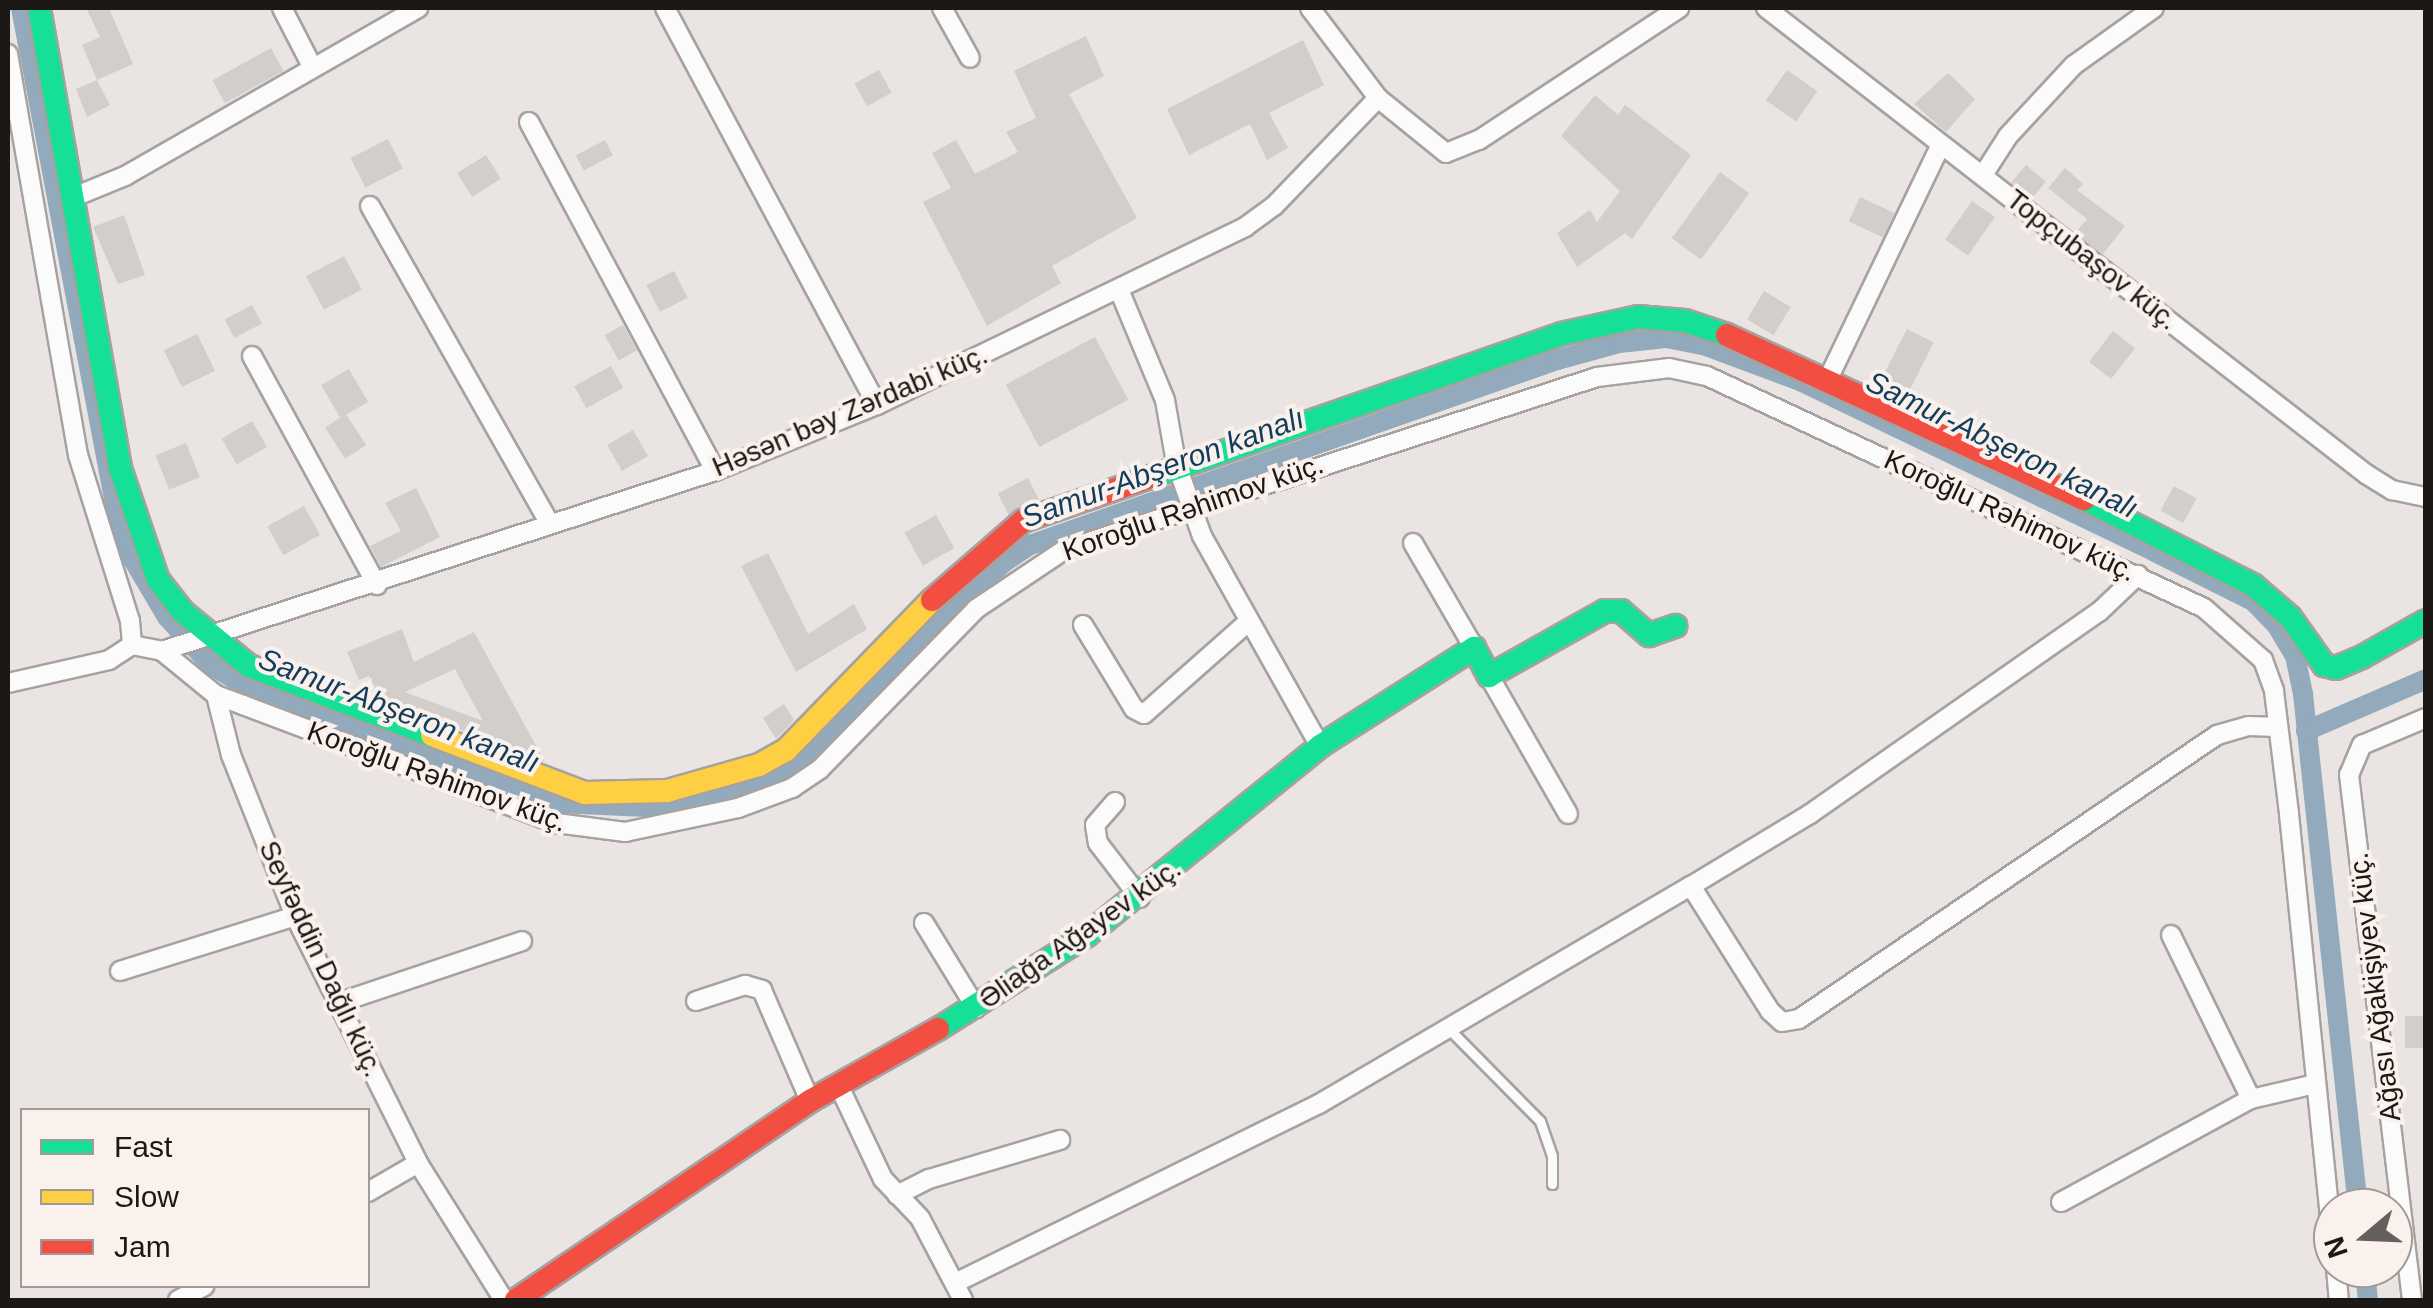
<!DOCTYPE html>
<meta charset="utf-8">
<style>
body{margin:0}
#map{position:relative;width:2433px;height:1308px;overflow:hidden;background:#eae5e2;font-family:Arial,sans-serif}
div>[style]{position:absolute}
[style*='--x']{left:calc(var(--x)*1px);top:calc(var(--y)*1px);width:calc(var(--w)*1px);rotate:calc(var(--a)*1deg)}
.canal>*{height:20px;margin:-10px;padding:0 10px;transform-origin:10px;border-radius:10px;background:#92aabc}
.building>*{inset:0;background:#d2cecc;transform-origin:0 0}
.roads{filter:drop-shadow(2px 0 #a6a2a1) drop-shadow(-2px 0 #a6a2a1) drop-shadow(0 2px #a6a2a1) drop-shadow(0 -2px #a6a2a1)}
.lane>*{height:9px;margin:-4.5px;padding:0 4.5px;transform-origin:4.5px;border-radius:4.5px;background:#fcfbfb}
.street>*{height:18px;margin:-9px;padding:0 9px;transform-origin:9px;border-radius:9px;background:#fcfbfb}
.fast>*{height:22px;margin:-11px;padding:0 11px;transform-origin:11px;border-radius:11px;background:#16e098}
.slow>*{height:22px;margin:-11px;padding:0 11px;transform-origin:11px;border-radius:11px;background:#ffcf43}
.jam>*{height:22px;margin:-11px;padding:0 11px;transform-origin:11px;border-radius:11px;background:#f24e42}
span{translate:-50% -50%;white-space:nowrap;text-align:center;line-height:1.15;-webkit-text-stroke:8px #faf1ec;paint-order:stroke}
.street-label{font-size:28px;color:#1b1816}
.water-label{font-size:30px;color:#123e5c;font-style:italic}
.frame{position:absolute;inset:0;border:10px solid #1b1816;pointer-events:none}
.legend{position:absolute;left:20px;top:1108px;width:350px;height:180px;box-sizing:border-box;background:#faf1ec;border:2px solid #a19a96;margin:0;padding:12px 18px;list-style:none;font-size:30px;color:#1b1816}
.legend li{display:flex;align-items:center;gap:20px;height:50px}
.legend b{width:50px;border:2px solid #a19a96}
.north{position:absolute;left:2313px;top:1188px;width:100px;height:100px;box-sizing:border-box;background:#faf1ec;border:2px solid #a19a96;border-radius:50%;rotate:251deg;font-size:28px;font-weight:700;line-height:40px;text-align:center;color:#1b1816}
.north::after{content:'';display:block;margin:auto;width:35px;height:45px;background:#63605d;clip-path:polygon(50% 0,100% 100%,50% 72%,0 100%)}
</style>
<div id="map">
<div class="canal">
<i style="--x:21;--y:8;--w:542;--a:79.27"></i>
<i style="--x:122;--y:541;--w:88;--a:59.4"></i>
<i style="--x:167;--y:617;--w:64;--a:47.5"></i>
<i style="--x:210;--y:664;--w:44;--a:31.9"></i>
<i style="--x:247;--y:687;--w:331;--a:20.5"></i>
<i style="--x:557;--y:803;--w:113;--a:2.5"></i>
<i style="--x:670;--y:808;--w:120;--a:-16.9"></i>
<i style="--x:785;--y:773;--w:303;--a:-43.9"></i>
<i style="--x:1003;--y:563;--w:32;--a:-34"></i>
<i style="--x:1030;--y:545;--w:559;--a:-19.34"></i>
<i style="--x:1557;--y:360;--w:64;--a:-15.3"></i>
<i style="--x:1619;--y:343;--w:47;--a:-6.1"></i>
<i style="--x:1666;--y:338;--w:38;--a:11"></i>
<i style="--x:1703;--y:345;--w:103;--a:20.4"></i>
<i style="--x:1800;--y:381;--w:394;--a:25.7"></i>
<i style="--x:2155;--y:552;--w:110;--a:26.6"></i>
<i style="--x:2253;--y:601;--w:35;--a:46"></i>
<i style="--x:2277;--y:626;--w:35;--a:59"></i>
<i style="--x:2295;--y:656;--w:39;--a:78"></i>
<i style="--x:2303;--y:694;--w:517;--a:83.89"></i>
<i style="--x:2306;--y:731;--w:131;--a:-23.4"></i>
<i style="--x:2365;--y:1268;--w:32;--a:85"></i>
</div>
<div class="building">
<i style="clip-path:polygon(86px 8px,109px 8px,133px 64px,97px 80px,82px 45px,100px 37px)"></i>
<i style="clip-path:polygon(1086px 36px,1104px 76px,1069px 94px,1137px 218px,1052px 266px,1061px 283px,987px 326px,923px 202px,951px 188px,932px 153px,956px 140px,975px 174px,1018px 152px,1006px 132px,1036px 118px,1014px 71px)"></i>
<i style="clip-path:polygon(1303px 40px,1324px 85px,1269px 113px,1288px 148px,1267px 160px,1250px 124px,1189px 155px,1167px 109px)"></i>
<i style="left:271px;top:48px;width:26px;height:67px;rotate:61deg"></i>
<i style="left:879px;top:70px;width:26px;height:28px;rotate:61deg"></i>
<i style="left:1787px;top:70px;width:37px;height:37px;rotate:35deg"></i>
<i style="clip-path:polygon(1948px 73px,1975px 99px,1946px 132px,1914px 104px)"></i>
<i style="clip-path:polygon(97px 80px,110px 105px,87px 117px,76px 89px)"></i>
<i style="clip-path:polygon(1595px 95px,1618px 115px,1625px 105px,1691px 155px,1632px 239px,1625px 233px,1577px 267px,1557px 233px,1590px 210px,1597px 222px,1620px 191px,1561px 136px)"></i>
<i style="left:388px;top:139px;width:33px;height:42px;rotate:63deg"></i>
<i style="left:605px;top:140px;width:17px;height:33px;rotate:62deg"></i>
<i style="left:486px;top:155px;width:28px;height:34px;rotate:58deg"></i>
<i style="left:2026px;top:165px;width:26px;height:23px;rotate:40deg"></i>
<i style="clip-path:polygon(2065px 168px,2083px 184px,2077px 190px,2125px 226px,2103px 254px,2075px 233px,2087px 219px,2048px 188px)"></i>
<i style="left:1720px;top:172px;width:36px;height:82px;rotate:36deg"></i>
<i style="left:1860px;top:197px;width:38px;height:27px;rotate:25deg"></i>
<i style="left:1972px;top:201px;width:28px;height:47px;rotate:35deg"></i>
<i style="clip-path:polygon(124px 215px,145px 275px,118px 284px,93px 227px)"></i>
<i style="left:344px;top:256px;width:38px;height:43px;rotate:62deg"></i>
<i style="left:674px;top:271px;width:30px;height:31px;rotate:63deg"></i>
<i style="left:1764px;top:291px;width:31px;height:33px;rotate:31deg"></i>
<i style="left:252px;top:305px;width:21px;height:31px;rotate:62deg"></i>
<i style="left:623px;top:325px;width:29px;height:21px;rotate:61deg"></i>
<i style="left:1907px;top:329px;width:30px;height:59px;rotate:27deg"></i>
<i style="left:2113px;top:331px;width:28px;height:39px;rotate:38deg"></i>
<i style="left:197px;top:334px;width:41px;height:37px;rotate:64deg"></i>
<i style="left:1095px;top:337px;width:71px;height:101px;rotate:62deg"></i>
<i style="left:611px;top:366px;width:25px;height:42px;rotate:61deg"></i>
<i style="left:349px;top:369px;width:38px;height:32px;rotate:60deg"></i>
<i style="left:346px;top:414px;width:37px;height:25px;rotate:57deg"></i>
<i style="left:252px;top:421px;width:30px;height:35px;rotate:60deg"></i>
<i style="left:633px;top:430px;width:30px;height:30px;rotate:60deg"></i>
<i style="left:186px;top:443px;width:37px;height:33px;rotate:68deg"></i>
<i style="left:1028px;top:478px;width:25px;height:34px;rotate:63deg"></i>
<i style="left:2174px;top:486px;width:26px;height:28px;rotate:29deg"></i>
<i style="clip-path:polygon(416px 488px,440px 537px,381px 567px,370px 546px,401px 531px,385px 503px)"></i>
<i style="left:304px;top:506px;width:33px;height:42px;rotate:61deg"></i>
<i style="left:936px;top:515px;width:38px;height:36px;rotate:61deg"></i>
<i style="clip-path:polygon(768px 553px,808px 634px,854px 604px,867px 629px,796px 672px,741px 566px)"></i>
<i style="clip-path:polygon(evenodd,402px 629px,414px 662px,474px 632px,545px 762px,382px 700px,369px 676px,359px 680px,347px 652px,402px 629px,455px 669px,458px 675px,483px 721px,405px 692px,455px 669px)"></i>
<i style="clip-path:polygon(784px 704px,794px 720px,776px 739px,763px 718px)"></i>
<i style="left:2426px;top:1016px;width:32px;height:21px;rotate:90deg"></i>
</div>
<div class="roads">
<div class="lane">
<i style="--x:1448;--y:1028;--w:131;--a:45.3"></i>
<i style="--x:1540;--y:1121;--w:37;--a:71"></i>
<i style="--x:1552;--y:1156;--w:28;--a:90"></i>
</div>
<div class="street">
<i style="--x:282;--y:8;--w:65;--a:62.7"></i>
<i style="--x:665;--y:8;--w:450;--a:61.9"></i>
<i style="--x:942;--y:8;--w:57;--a:60.8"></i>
<i style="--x:1310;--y:8;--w:113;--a:52.9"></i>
<i style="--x:1378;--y:98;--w:87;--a:39"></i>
<i style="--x:1446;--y:153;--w:35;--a:-22"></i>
<i style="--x:1479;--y:140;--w:240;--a:-33.4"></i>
<i style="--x:1766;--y:8;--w:760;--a:37.84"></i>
<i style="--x:2366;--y:474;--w:31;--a:32"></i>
<i style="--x:2392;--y:490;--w:35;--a:12"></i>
<i style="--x:8;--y:54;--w:407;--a:80.1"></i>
<i style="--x:78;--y:455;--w:174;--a:72.6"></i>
<i style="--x:130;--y:621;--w:24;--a:85"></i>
<i style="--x:529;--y:122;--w:395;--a:61.9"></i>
<i style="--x:1983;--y:175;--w:46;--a:-57.3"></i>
<i style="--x:2008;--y:136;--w:97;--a:-47.1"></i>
<i style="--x:2074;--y:65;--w:98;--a:-35.5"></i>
<i style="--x:74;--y:197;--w:55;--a:-22.4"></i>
<i style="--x:125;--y:176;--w:338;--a:-29.8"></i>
<i style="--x:370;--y:206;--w:365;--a:60.5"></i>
<i style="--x:1120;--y:292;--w:117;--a:67.4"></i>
<i style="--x:1165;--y:400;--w:64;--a:80.1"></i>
<i style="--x:1176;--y:463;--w:77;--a:70.4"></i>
<i style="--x:1202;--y:536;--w:241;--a:60.7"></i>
<i style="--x:252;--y:356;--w:261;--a:61.4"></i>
<i style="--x:1829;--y:377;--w:256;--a:-64.3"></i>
<i style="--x:1413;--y:543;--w:121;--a:59.8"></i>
<i style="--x:1083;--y:625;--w:98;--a:58.7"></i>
<i style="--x:1134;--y:709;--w:11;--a:27"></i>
<i style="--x:1144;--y:714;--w:140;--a:-41.5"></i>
<i style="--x:132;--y:645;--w:31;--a:11"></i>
<i style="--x:162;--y:651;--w:70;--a:39.2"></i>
<i style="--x:216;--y:695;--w:29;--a:20"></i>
<i style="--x:243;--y:705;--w:335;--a:20.7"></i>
<i style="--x:556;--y:823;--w:70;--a:7.4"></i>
<i style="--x:625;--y:832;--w:116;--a:-12"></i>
<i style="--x:738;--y:808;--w:58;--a:-20.3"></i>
<i style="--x:792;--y:788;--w:34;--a:-34"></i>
<i style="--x:820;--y:769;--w:223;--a:-45.7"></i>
<i style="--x:976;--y:609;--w:106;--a:-33.8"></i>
<i style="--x:1064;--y:550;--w:560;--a:-17.98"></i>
<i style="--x:1597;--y:377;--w:73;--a:-7.1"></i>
<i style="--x:1669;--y:368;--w:39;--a:12"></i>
<i style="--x:1707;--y:376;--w:548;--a:25.02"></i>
<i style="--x:2204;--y:608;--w:79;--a:41.4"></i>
<i style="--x:2263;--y:660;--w:33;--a:70"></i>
<i style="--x:2274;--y:691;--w:124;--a:83"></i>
<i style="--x:2289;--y:814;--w:432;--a:84.2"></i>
<i style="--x:162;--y:651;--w:582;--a:-18.03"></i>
<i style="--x:715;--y:471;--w:175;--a:-22.2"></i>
<i style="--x:877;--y:405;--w:409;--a:-25.8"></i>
<i style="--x:1245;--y:227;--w:36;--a:-36"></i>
<i style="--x:1274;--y:206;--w:150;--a:-46.1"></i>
<i style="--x:1489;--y:676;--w:159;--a:60.2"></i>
<i style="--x:8;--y:683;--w:104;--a:-12.8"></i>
<i style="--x:109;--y:660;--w:27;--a:-33"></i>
<i style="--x:216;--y:695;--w:62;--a:76"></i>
<i style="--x:231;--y:755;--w:173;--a:68.3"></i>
<i style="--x:295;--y:916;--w:276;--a:63.5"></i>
<i style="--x:418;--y:1163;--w:162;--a:57.9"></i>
<i style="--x:1115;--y:802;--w:30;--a:131"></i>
<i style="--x:1095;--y:825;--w:18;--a:81"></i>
<i style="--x:1098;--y:843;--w:69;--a:52.6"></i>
<i style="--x:1691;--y:886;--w:148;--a:57.7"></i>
<i style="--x:1770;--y:1011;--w:16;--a:43"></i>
<i style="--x:1782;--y:1022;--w:17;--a:-10"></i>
<i style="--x:1799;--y:1019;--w:505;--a:-34.19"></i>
<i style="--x:2217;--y:735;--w:33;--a:-16"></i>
<i style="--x:2249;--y:726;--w:29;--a:2"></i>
<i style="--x:924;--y:923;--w:100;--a:58.5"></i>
<i style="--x:2171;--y:935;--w:182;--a:64"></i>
<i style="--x:120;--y:971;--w:183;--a:-17.4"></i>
<i style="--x:696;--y:1001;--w:52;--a:-18.1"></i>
<i style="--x:745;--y:985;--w:18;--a:16"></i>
<i style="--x:762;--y:990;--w:121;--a:66.6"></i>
<i style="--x:341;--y:1002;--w:191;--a:-18.6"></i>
<i style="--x:838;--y:1084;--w:105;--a:64.7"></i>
<i style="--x:883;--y:1179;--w:54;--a:46.5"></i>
<i style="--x:920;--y:1218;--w:93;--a:62.3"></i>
<i style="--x:368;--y:1192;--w:58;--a:-30.1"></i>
<i style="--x:897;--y:1195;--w:36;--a:-27"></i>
<i style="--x:929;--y:1179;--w:137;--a:-16.6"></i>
<i style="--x:2061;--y:1202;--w:216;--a:-28.5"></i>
<i style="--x:2251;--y:1099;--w:66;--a:-13.2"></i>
<i style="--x:2336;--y:1268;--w:32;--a:85"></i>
<i style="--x:955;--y:1283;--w:406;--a:-26.2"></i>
<i style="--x:1319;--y:1104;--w:431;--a:-30.4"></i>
<i style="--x:1691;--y:886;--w:139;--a:-31.2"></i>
<i style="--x:1810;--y:814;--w:353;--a:-35"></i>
<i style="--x:2099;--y:612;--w:54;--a:-43.5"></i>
<i style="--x:178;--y:1300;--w:30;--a:-28"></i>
<i style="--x:2412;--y:1300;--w:529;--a:-96.84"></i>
<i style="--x:2349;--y:775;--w:33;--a:-67"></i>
<i style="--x:2362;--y:745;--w:69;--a:-22.9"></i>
</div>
<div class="fast">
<i style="--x:39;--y:8;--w:467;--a:80"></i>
<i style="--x:120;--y:468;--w:118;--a:71.3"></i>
<i style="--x:158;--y:580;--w:41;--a:52"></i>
<i style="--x:183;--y:612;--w:85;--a:39.3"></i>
<i style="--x:249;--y:666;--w:196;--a:20.7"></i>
<i style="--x:1151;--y:477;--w:434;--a:-19.2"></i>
<i style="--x:1561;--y:334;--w:79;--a:-12.4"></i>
<i style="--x:1638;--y:317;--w:47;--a:4.9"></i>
<i style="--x:1685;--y:321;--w:44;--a:18.4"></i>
<i style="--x:2084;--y:499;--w:190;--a:27"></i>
<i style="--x:2253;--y:585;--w:49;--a:40.9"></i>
<i style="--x:2290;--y:617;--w:59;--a:54.7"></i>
<i style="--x:2324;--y:665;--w:12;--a:14"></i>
<i style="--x:2336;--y:668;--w:28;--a:-23"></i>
<i style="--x:2362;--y:657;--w:73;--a:-29.4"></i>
<i style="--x:938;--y:1029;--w:176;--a:-32.2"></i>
<i style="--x:1087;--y:935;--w:300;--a:-39"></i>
<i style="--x:1320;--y:746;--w:183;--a:-32.5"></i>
<i style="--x:1474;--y:648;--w:32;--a:62"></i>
<i style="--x:1489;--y:676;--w:133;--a:-29.3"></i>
<i style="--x:1605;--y:611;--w:16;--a:0"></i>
<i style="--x:1621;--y:611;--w:37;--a:41"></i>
<i style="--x:1649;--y:635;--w:28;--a:-19"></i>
</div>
<div class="slow">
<i style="--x:432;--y:735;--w:164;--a:20.8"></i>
<i style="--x:585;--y:793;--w:82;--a:-1.4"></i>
<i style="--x:667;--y:791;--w:96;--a:-15.8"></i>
<i style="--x:759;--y:765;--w:31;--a:-29"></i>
<i style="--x:786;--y:750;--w:209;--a:-45.8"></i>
</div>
<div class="jam">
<i style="--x:1727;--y:335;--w:393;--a:24.7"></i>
<i style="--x:932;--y:600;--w:121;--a:-41"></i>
<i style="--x:1023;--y:521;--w:135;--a:-19"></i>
<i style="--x:516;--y:1300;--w:355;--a:-34.1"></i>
<i style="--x:810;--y:1101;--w:147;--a:-29.4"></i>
</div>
</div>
<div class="street-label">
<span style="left:2092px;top:260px;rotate:38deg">Topçubaşov küç.</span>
<span style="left:850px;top:411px;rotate:-23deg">Həsən bəy Zərdabi küç.</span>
<span style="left:1193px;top:508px;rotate:-19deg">Koroğlu Rəhimov küç.</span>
<span style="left:2010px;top:516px;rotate:25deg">Koroğlu Rəhimov küç.</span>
<span style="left:437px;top:777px;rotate:20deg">Koroğlu Rəhimov küç.</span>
<span style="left:1080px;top:934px;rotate:-35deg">Əliağa Ağayev küç.</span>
<span style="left:321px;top:959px;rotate:65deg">Seyfəddin Dağlı küç.</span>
<span style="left:2375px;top:987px;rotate:-97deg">Ağası Ağakişiyev küç.</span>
</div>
<div class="water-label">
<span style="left:2002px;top:445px;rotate:26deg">Samur-Abşeron kanalı</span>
<span style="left:1163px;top:468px;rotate:-20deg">Samur-Abşeron kanalı</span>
<span style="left:399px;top:711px;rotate:21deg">Samur-Abşeron kanalı</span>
</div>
<div class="frame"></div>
<ul class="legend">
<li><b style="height:12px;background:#16e098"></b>Fast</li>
<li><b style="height:12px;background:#ffcf43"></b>Slow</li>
<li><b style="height:12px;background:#f24e42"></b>Jam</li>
</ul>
<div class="north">N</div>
</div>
